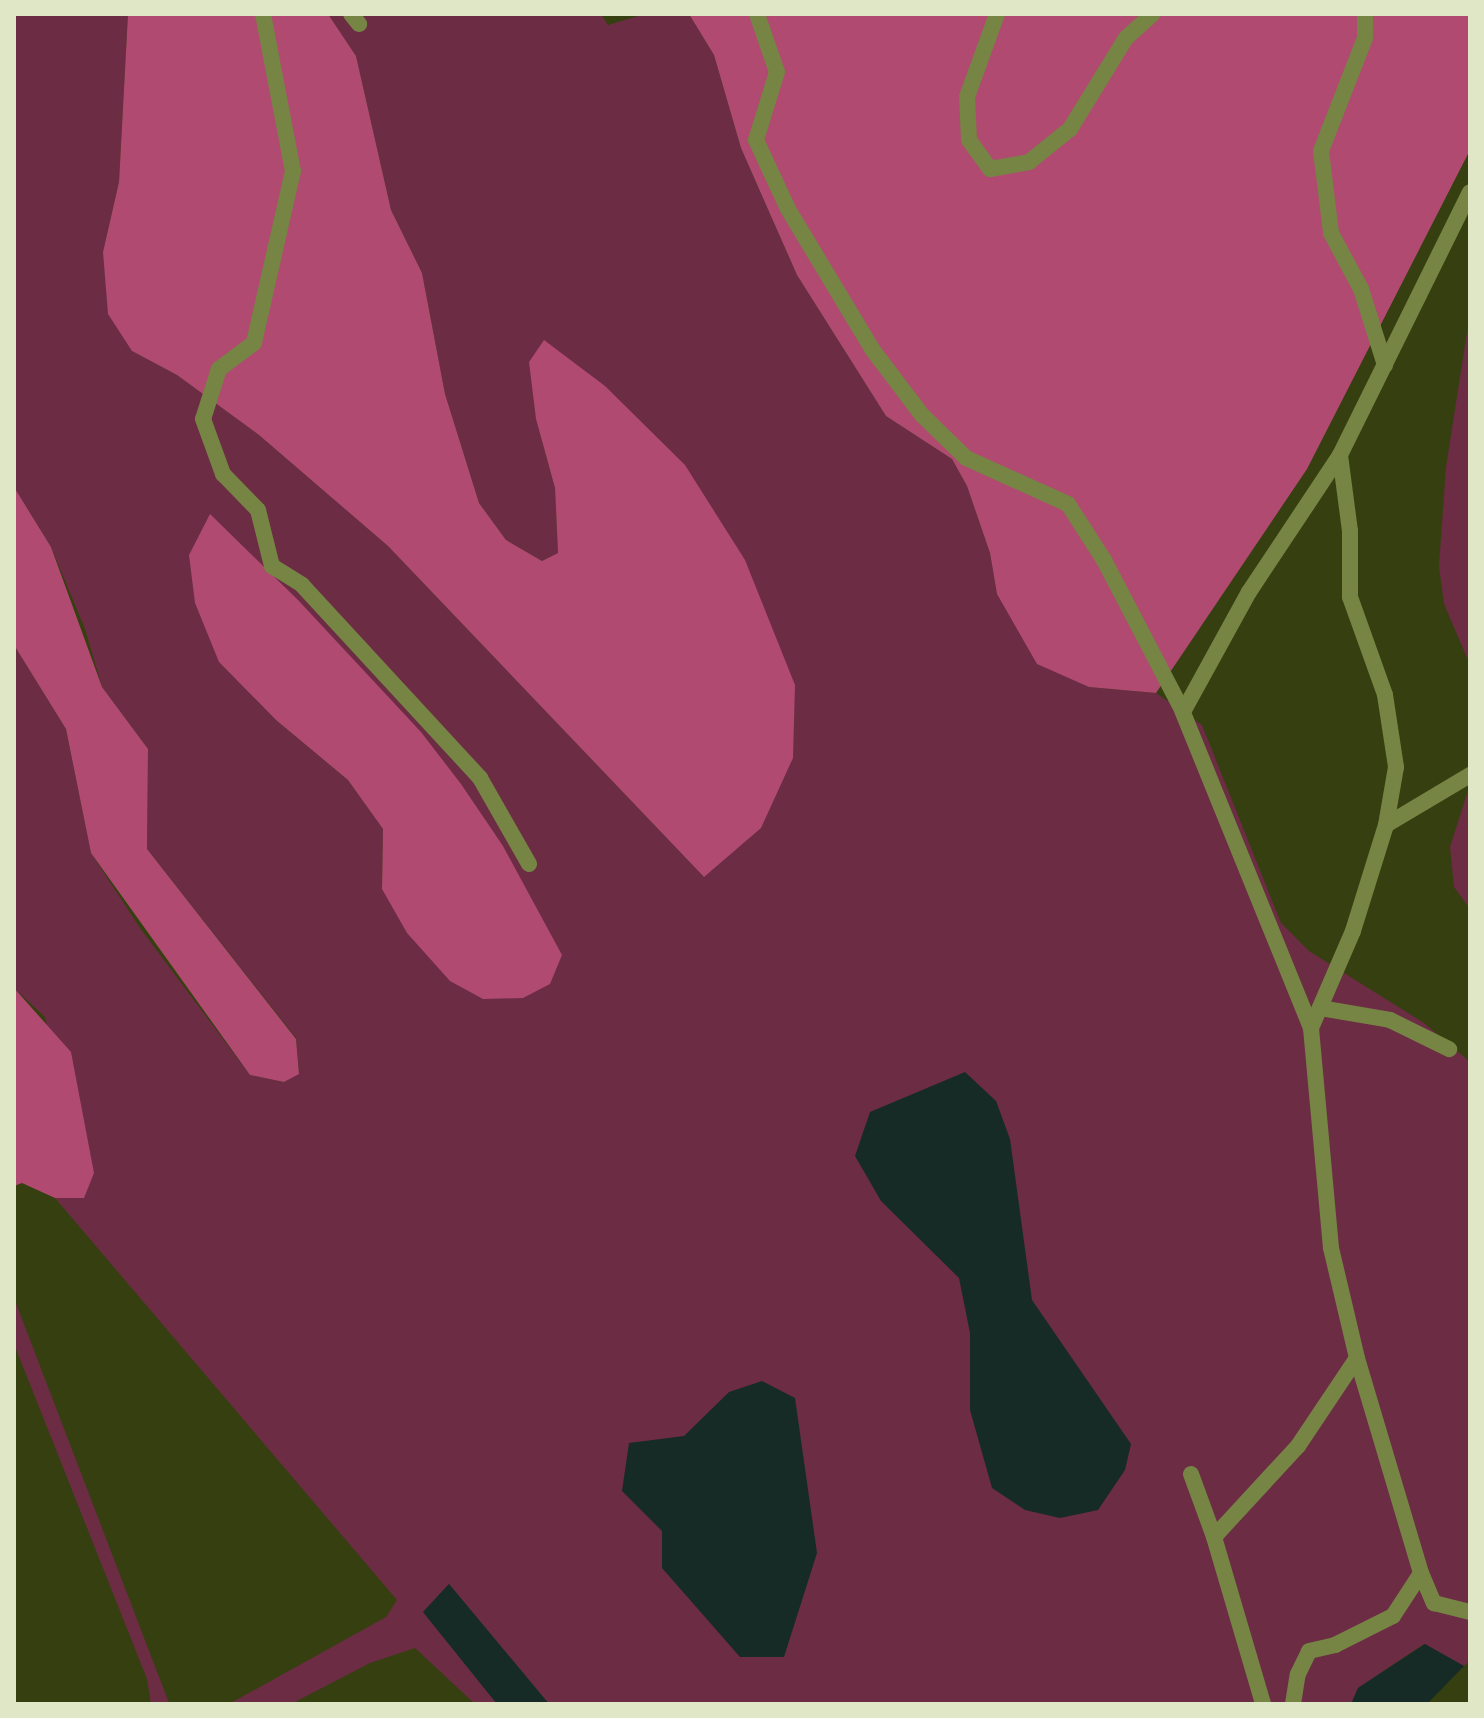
<!DOCTYPE html>
<style>
body{margin:0}
#map{position:relative;width:1484px;height:1718px;overflow:hidden;background:#363f10;font-family:Rubik,sans-serif}
div>[style]{position:absolute}
[style*='--x']{left:calc(var(--x)*1px);top:calc(var(--y)*1px);width:calc(var(--w)*1px);rotate:calc(var(--a)*1deg)}
.green>*{inset:0;background:#6b2c44}
.forest>*{inset:0;background:#b04a71}
.water>*{inset:0;background:#162b26}
.service>*{height:16px;margin:-8px;padding:0 8px;transform-origin:8px;border-radius:8px;background:#768444}
span{translate:-50% -50%;white-space:nowrap;text-align:center;line-height:1.15;-webkit-text-stroke:6px #363f10;paint-order:stroke}
.frame{position:absolute;inset:0;border:16px solid #dfe7c7;pointer-events:none}
</style>
<div id="map">
<div class="green">
<i style="clip-path:polygon(evenodd,14px 14px,128px 14px,119px 182px,103px 252px,132px 351px,177px 375px,259px 435px,388px 546px,704px 877px,536px 419px,555px 488px,558px 553px,542px 561px,506px 540px,479px 503px,445px 394px,422px 273px,391px 210px,356px 56px,328px 14px,601px 14px,608px 25px,645px 14px,689px 14px,714px 55px,741px 148px,797px 275px,886px 416px,952px 459px,967px 486px,990px 553px,997px 594px,1089px 687px,1156px 693px,1202px 725px,1281px 923px,1309px 951px,1424px 1023px,1470px 1062px,1470px 1661px,1464px 1666px,1424px 1644px,1358px 1688px,1351px 1704px,549px 1704px,449px 1584px,423px 1612px,497px 1704px,475px 1704px,415px 1648px,370px 1663px,291px 1704px,229px 1704px,386px 1617px,397px 1600px,55px 1198px,84px 1197px,45px 1017px,14px 988px,14px 645px,66px 729px,91px 853px,140px 928px,250px 1075px,284px 1082px,299px 1073px,296px 1038px,147px 849px,148px 749px,102px 687px,85px 629px,51px 547px,14px 487px,14px 14px,210px 515px,421px 732px,503px 846px,530px 899px,382px 889px,383px 829px,348px 780px,276px 720px,219px 662px,210px 515px)"></i>
<i style="clip-path:polygon(1470px 313px,1470px 665px,1444px 604px,1439px 566px,1446px 467px)"></i>
<i style="clip-path:polygon(1470px 784px,1470px 909px,1454px 887px,1450px 847px)"></i>
<i style="clip-path:polygon(14px 1298px,169px 1703px,170px 1704px,151px 1704px,147px 1679px,14px 1344px)"></i>
</div>
<div class="forest">
<i style="clip-path:polygon(128px 14px,328px 14px,356px 56px,391px 210px,422px 273px,445px 394px,479px 503px,506px 540px,542px 561px,558px 553px,555px 488px,536px 419px,529px 362px,544px 340px,605px 386px,685px 465px,745px 560px,795px 685px,793px 758px,761px 828px,704px 877px,388px 546px,259px 435px,177px 375px,132px 351px,108px 314px,103px 252px,119px 182px)"></i>
<i style="clip-path:polygon(689px 14px,1470px 14px,1470px 150px,1307px 469px,1156px 693px,1089px 687px,1037px 664px,997px 594px,990px 553px,967px 486px,952px 459px,886px 416px,797px 275px,741px 148px,714px 55px)"></i>
<i style="clip-path:polygon(14px 487px,51px 547px,102px 687px,148px 749px,147px 849px,296px 1039px,299px 1074px,284px 1082px,250px 1075px,91px 853px,66px 729px,14px 645px)"></i>
<i style="clip-path:polygon(210px 514px,298px 600px,421px 732px,461px 784px,503px 846px,562px 955px,550px 984px,523px 998px,483px 999px,450px 981px,407px 933px,382px 889px,383px 829px,348px 780px,276px 720px,219px 662px,195px 603px,189px 555px)"></i>
<i style="clip-path:polygon(14px 988px,71px 1052px,94px 1173px,84px 1198px,55px 1198px,22px 1183px,14px 1186px)"></i>
</div>
<div class="water">
<i style="clip-path:polygon(965px 1072px,996px 1101px,1010px 1139px,1032px 1300px,1131px 1444px,1125px 1470px,1098px 1510px,1060px 1518px,1025px 1510px,992px 1488px,970px 1410px,970px 1333px,959px 1278px,881px 1201px,855px 1156px,870px 1112px)"></i>
<i style="clip-path:polygon(762px 1381px,795px 1398px,817px 1553px,784px 1657px,740px 1657px,662px 1568px,662px 1531px,622px 1491px,629px 1443px,684px 1436px,729px 1392px)"></i>
<i style="clip-path:polygon(449px 1584px,549px 1704px,497px 1704px,423px 1612px)"></i>
<i style="clip-path:polygon(1425px 1644px,1464px 1666px,1427px 1704px,1351px 1704px,1358px 1688px)"></i>
</div>
<div class="service">
<i style="--x:263;--y:14;--w:160;--a:79.2"></i>
<i style="--x:293;--y:171;--w:176;--a:102.8"></i>
<i style="--x:254;--y:343;--w:44;--a:143.4"></i>
<i style="--x:219;--y:369;--w:52;--a:107.7"></i>
<i style="--x:203;--y:419;--w:59;--a:70"></i>
<i style="--x:223;--y:474;--w:50;--a:45.8"></i>
<i style="--x:258;--y:510;--w:58;--a:76"></i>
<i style="--x:272;--y:566;--w:36;--a:32"></i>
<i style="--x:302;--y:585;--w:263;--a:47.3"></i>
<i style="--x:480;--y:778;--w:99;--a:60.3"></i>
<i style="--x:351;--y:14;--w:13;--a:51"></i>
<i style="--x:757;--y:14;--w:61;--a:71"></i>
<i style="--x:777;--y:72;--w:71;--a:107.2"></i>
<i style="--x:756;--y:140;--w:76;--a:65.1"></i>
<i style="--x:788;--y:209;--w:163;--a:59"></i>
<i style="--x:872;--y:349;--w:83;--a:52.9"></i>
<i style="--x:922;--y:415;--w:62;--a:44.3"></i>
<i style="--x:966;--y:458;--w:112;--a:24.3"></i>
<i style="--x:1068;--y:504;--w:67;--a:57.3"></i>
<i style="--x:1104;--y:560;--w:171;--a:62.5"></i>
<i style="--x:1183;--y:712;--w:137;--a:-61.2"></i>
<i style="--x:1249;--y:592;--w:164;--a:-56.4"></i>
<i style="--x:1340;--y:455;--w:77;--a:82.5"></i>
<i style="--x:1350;--y:531;--w:66;--a:90"></i>
<i style="--x:1350;--y:597;--w:104;--a:70.3"></i>
<i style="--x:1385;--y:695;--w:73;--a:81.3"></i>
<i style="--x:1396;--y:767;--w:59;--a:99.8"></i>
<i style="--x:1386;--y:825;--w:111;--a:107.3"></i>
<i style="--x:1353;--y:931;--w:106;--a:113.4"></i>
<i style="--x:1311;--y:1028;--w:341;--a:-112.1"></i>
<i style="--x:997;--y:14;--w:88;--a:109.9"></i>
<i style="--x:967;--y:97;--w:43;--a:87.3"></i>
<i style="--x:969;--y:140;--w:36;--a:54"></i>
<i style="--x:990;--y:169;--w:40;--a:-10"></i>
<i style="--x:1029;--y:162;--w:53;--a:-38.8"></i>
<i style="--x:1070;--y:129;--w:107;--a:-58.4"></i>
<i style="--x:1126;--y:38;--w:36;--a:-42"></i>
<i style="--x:1365;--y:14;--w:24;--a:90"></i>
<i style="--x:1365;--y:38;--w:121;--a:111.3"></i>
<i style="--x:1321;--y:151;--w:83;--a:83"></i>
<i style="--x:1331;--y:233;--w:64;--a:61.8"></i>
<i style="--x:1361;--y:289;--w:80;--a:72.5"></i>
<i style="--x:1340;--y:455;--w:293;--a:-63.7"></i>
<i style="--x:1386;--y:825;--w:98;--a:-30.8"></i>
<i style="--x:1320;--y:1008;--w:71;--a:9.7"></i>
<i style="--x:1390;--y:1020;--w:66;--a:26.2"></i>
<i style="--x:1191;--y:1474;--w:67;--a:69.9"></i>
<i style="--x:1214;--y:1537;--w:124;--a:-47.3"></i>
<i style="--x:1298;--y:1446;--w:106;--a:-56.2"></i>
<i style="--x:1357;--y:1358;--w:113;--a:-103.3"></i>
<i style="--x:1331;--y:1248;--w:221;--a:-95.2"></i>
<i style="--x:1214;--y:1537;--w:174;--a:73.6"></i>
<i style="--x:1421;--y:1573;--w:33;--a:67"></i>
<i style="--x:1434;--y:1603;--w:37;--a:14"></i>
<i style="--x:1293;--y:1704;--w:30;--a:-81"></i>
<i style="--x:1298;--y:1674;--w:25;--a:-64"></i>
<i style="--x:1309;--y:1651;--w:27;--a:-13"></i>
<i style="--x:1335;--y:1645;--w:65;--a:-26.6"></i>
<i style="--x:1393;--y:1616;--w:51;--a:-56.9"></i>
<i style="--x:1421;--y:1573;--w:224;--a:-106.6"></i>
</div>
<div class="frame"></div>
</div>
